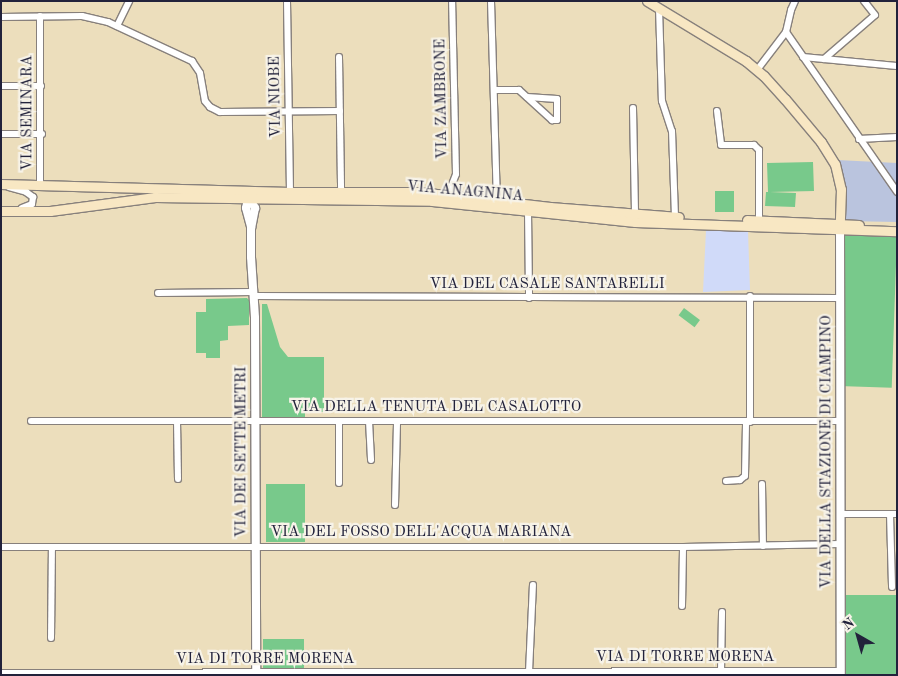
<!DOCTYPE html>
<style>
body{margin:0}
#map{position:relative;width:898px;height:676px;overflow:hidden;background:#ecdebc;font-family:"Old Standard TT",serif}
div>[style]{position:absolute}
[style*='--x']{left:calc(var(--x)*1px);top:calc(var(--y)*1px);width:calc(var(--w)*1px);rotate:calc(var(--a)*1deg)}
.built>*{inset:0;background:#d0daf9}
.industrial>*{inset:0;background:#bac4de}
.green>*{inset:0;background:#78c98b;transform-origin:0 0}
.roads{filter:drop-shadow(1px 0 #87807c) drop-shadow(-1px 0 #87807c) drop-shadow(0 1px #87807c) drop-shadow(0 -1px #87807c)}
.minor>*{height:6px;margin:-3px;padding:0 3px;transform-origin:3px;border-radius:3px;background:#fff}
.tertiary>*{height:8px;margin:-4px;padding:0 4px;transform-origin:4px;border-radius:4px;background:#fff}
.secondary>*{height:9px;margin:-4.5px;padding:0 4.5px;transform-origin:4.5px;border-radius:4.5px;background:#f8e7c3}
span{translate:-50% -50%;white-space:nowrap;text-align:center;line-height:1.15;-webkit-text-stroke:4.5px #f7f3e8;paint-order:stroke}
.street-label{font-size:15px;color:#22223b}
.frame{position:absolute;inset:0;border:2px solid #22223b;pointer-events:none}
.north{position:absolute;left:833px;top:611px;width:50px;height:50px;-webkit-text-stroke:4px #f7f3e8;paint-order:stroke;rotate:322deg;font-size:14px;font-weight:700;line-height:20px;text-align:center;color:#22223b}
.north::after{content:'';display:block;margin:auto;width:18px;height:22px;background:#22223b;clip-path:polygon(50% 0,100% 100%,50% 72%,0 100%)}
</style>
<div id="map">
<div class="built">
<i style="clip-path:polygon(706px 230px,748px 231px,750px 290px,703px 292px)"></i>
</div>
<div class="industrial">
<i style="clip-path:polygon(837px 160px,897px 163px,897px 222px,843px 221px)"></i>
</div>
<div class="green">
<i style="clip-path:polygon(813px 162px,814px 191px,770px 192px,796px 193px,795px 207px,765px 206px,766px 192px,768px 192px,767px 163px)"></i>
<i style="left:715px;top:191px;width:19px;height:21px"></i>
<i style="left:844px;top:235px;width:53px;height:151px;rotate:2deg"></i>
<i style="clip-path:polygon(247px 298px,249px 300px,249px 325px,228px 326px,228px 340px,220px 341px,220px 358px,206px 358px,206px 353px,196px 353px,196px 312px,206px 312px,206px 299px)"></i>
<i style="clip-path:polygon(262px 304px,267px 304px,280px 347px,288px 357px,324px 357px,324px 412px,305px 412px,305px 418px,262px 419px)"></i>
<i style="left:684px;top:308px;width:20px;height:9px;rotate:37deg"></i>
<i style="left:266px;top:484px;width:39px;height:58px"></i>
<i style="left:845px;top:595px;width:52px;height:80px"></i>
<i style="left:263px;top:639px;width:41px;height:30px"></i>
</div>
<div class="roads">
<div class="minor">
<i style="--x:287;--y:1;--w:191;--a:89.1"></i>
<i style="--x:491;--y:1;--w:200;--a:88.3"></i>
<i style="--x:659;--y:8;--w:93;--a:88.2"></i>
<i style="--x:662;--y:101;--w:32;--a:72"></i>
<i style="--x:672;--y:131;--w:86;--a:88"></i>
<i style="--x:1;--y:17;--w:81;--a:-0.7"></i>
<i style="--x:82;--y:16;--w:27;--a:13"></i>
<i style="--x:108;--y:22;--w:93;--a:24.9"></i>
<i style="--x:192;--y:61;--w:14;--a:56"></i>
<i style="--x:200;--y:73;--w:28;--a:80"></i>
<i style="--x:205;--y:101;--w:8;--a:50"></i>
<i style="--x:210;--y:107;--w:11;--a:27"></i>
<i style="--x:220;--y:112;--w:120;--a:-0.5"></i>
<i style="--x:117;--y:26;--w:28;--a:-64"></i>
<i style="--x:786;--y:32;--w:195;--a:55.2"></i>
<i style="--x:339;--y:57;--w:134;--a:89.1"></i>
<i style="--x:803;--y:57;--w:94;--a:5.5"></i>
<i style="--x:824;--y:59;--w:67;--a:-40.8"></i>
<i style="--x:875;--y:15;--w:18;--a:-128"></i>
<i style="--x:757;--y:70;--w:48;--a:-52.7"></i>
<i style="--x:786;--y:32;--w:23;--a:-77"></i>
<i style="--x:791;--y:10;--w:10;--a:-66"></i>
<i style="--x:1;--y:86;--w:40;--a:0"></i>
<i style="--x:494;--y:90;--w:25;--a:0"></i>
<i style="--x:519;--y:90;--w:45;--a:42.3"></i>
<i style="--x:552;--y:120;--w:5;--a:0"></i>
<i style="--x:557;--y:120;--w:21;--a:-90"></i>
<i style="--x:557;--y:99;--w:30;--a:-176"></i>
<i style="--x:633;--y:108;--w:107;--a:88.9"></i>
<i style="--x:717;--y:111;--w:34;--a:83"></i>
<i style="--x:721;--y:145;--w:33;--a:0"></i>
<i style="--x:754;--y:145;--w:7;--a:45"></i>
<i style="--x:759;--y:150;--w:71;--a:90"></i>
<i style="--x:1;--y:134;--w:41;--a:0"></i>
<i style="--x:859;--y:139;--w:38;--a:-3"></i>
<i style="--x:40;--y:186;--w:170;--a:-90"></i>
<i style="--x:9;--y:187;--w:18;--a:16"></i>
<i style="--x:26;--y:192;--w:9;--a:36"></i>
<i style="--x:33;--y:197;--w:7;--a:98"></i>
<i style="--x:32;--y:204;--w:11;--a:158"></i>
<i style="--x:448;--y:195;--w:22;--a:-69"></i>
<i style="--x:456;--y:174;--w:173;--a:-91.3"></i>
<i style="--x:528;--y:211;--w:87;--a:89.3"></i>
<i style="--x:158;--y:293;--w:95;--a:-0.6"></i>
<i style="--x:254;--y:296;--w:587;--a:0.2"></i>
<i style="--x:750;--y:296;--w:126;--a:90"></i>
<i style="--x:31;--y:421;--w:810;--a:0"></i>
<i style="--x:177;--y:421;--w:58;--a:89"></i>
<i style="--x:369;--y:421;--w:39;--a:87"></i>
<i style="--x:726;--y:481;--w:14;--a:-4"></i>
<i style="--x:740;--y:480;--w:6;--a:-39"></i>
<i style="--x:745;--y:476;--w:54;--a:-88.9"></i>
<i style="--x:339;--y:483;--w:62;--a:-90"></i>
<i style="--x:762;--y:484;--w:62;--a:89.1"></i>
<i style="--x:395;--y:505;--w:84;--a:-88.6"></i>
<i style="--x:840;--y:514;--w:57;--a:0"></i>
<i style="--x:890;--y:514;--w:73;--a:88.4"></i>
<i style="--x:1;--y:547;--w:682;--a:0"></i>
<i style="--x:683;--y:547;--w:157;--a:-1.1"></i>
<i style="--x:682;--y:606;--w:59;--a:-89"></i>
<i style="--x:51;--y:638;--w:91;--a:-89.4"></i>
<i style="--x:721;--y:671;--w:59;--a:-89"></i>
<i style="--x:529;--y:672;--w:87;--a:-87.4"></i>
<i style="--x:1;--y:673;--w:840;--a:-0.14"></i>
</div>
<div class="tertiary">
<i style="--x:249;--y:195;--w:13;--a:103"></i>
<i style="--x:246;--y:208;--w:20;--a:75"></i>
<i style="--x:249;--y:198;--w:12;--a:59"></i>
<i style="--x:255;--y:208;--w:21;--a:101"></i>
<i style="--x:251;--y:229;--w:28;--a:90"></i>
<i style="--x:251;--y:257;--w:61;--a:86.2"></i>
<i style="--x:255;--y:318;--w:357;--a:89.8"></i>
<i style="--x:840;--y:224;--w:451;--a:89.9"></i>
</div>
<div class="secondary">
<i style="--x:647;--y:1;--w:116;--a:31.2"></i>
<i style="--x:746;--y:61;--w:23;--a:40"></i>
<i style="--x:764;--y:76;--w:31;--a:48"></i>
<i style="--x:785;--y:99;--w:56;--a:50.1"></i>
<i style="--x:821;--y:142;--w:26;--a:58"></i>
<i style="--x:835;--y:164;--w:26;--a:77"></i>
<i style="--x:841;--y:189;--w:35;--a:92"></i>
<i style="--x:1;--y:184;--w:289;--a:1.6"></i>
<i style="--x:290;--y:192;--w:129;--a:0"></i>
<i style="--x:419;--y:192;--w:132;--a:6.5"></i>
<i style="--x:550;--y:207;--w:129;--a:4.4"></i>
<i style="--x:1;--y:211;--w:49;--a:0"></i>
<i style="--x:50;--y:211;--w:106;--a:-7.6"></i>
<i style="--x:155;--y:197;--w:277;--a:0.8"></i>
<i style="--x:432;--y:201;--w:204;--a:5.9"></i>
<i style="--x:635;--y:222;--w:262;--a:2"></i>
<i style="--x:747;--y:220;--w:112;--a:2.6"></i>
</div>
</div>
<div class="street-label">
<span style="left:276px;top:97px;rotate:-91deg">VIA NIOBE</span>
<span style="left:442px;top:99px;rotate:-91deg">VIA ZAMBRONE</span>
<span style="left:28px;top:113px;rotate:-90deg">VIA SEMINARA</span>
<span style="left:465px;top:192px;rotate:5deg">VIA ANAGNINA</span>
<span style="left:547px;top:285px">VIA DEL CASALE SANTARELLI</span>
<span style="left:436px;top:408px">VIA DELLA TENUTA DEL CASALOTTO</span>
<span style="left:242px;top:452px;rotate:-90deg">VIA DEI SETTE METRI</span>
<span style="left:827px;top:452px;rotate:-90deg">VIA DELLA STAZIONE DI CIAMPINO</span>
<span style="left:421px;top:533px">VIA DEL FOSSO DELL'ACQUA MARIANA</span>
<span style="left:685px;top:658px">VIA DI TORRE MORENA</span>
<span style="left:265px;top:660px">VIA DI TORRE MORENA</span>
</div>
<div class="frame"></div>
<div class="north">N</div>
</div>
